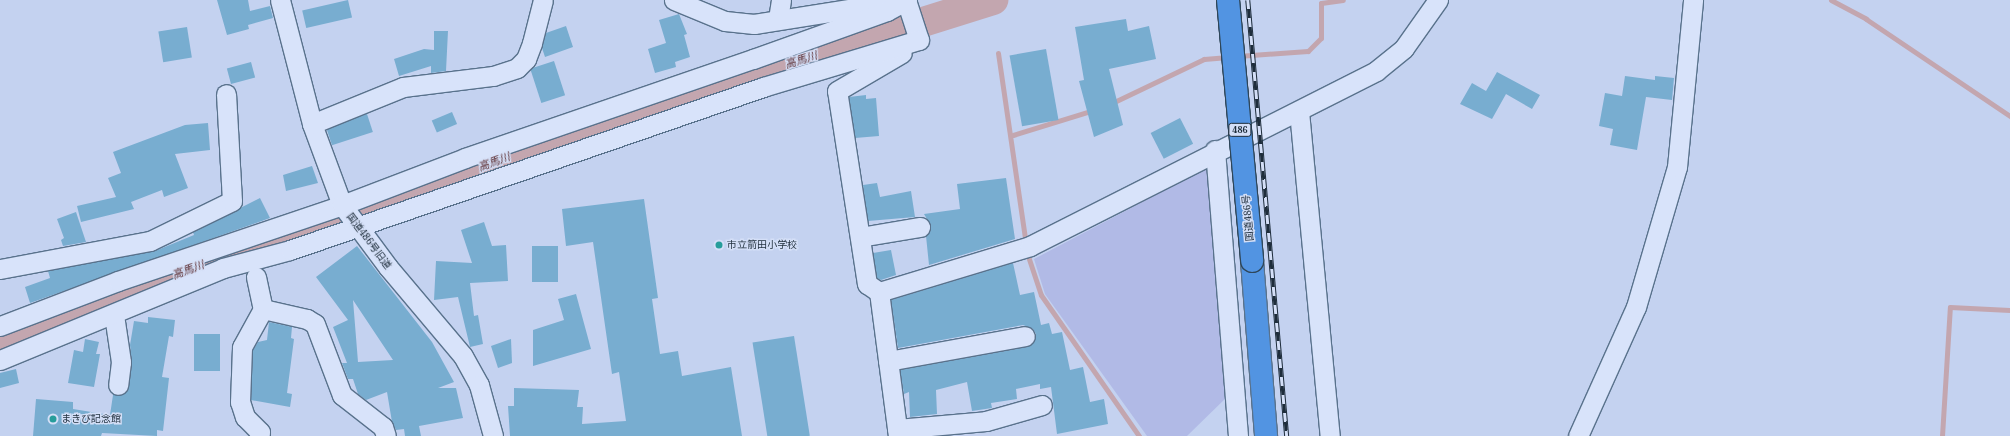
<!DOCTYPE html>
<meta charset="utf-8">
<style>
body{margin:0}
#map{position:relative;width:2010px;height:436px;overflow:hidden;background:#c4d2f0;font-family:"Noto Serif","Noto Sans JP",serif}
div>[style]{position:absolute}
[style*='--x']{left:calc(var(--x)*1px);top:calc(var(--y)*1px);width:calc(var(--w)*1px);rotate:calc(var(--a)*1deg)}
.farmland>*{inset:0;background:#b1bae6}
.stream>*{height:5px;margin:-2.5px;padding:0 2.5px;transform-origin:2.5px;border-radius:2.5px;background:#c3a6af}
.river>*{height:30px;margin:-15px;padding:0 15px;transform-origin:15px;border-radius:15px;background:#c3a6af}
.building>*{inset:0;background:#78add0;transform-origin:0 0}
.roads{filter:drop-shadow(1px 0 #59728c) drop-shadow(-1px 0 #59728c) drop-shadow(0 1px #59728c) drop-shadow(0 -1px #59728c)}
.minor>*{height:19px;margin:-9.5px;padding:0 9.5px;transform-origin:9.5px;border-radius:9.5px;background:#d8e3fa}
.highway>*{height:22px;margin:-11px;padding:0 11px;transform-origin:11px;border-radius:11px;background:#5294e2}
.rail>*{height:4.5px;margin-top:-2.25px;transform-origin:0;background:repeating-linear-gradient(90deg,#d4dff7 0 9px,#1e2d3b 0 18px);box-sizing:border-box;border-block:1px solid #1e2d3b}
.bridges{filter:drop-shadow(1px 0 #2e4659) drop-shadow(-1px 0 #2e4659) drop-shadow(0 1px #2e4659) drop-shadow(0 -1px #2e4659)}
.highway-bridge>*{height:22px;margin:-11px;padding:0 11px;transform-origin:11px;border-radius:11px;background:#5294e2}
.dots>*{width:11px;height:11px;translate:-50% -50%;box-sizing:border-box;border:2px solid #d4dff7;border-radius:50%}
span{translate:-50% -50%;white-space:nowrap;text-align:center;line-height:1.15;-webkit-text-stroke:3px #d4dff7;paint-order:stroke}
.shield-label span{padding:1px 3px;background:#d4dff7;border:1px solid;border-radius:3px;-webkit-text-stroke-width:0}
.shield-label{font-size:9px;color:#1e2d3b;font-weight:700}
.street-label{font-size:10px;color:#1e2d3b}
.poi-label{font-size:10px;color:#1e2d3b}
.left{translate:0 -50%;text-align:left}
.water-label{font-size:11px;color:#5b2d30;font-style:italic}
</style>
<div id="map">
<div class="farmland">
<i style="clip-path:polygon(1211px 166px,1229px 395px,1187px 436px,1147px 436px,1045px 294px,1034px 259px)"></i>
</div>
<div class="stream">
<i style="--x:994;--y:0;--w:6;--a:81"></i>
<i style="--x:1831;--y:0;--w:40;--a:28"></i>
<i style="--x:1866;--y:19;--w:174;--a:34"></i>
<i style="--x:998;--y:53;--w:202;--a:81.7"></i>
<i style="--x:1027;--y:253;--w:44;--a:71.6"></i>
<i style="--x:1041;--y:295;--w:172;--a:55.2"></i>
<i style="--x:1238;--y:56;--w:70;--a:-4.1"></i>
<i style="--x:1308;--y:51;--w:18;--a:-45"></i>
<i style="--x:1321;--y:38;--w:35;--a:-90"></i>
<i style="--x:1321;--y:3;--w:22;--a:-8"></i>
<i style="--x:1112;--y:103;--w:102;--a:-25.6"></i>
<i style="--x:1204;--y:59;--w:24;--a:-5"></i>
<i style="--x:1013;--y:135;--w:85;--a:-17.2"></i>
<i style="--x:1942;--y:436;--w:129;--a:-86.5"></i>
<i style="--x:1950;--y:307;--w:60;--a:2.9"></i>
</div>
<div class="river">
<i style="--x:0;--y:340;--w:220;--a:-20.5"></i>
<i style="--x:206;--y:263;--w:194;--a:-18.6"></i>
<i style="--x:390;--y:201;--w:159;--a:-20.3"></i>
<i style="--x:539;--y:146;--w:159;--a:-18.7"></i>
<i style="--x:690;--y:95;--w:318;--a:-17.4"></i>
</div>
<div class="building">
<i style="clip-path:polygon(217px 0,248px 0,250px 11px,270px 6px,273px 18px,248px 25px,249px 29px,227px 35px)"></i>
<i style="left:348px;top:0;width:18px;height:47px;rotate:77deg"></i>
<i style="clip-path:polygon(679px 14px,687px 34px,684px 35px,690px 57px,675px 62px,676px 67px,655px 73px,648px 49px,666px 43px,659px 20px)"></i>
<i style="clip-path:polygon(1126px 19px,1128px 31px,1149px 26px,1156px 59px,1109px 69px,1123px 125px,1094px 137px,1079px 81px,1084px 80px,1075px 27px)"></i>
<i style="clip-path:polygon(566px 26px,573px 47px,545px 57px,542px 48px,546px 33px)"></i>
<i style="left:187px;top:27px;width:31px;height:29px;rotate:81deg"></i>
<i style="clip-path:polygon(434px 31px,448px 31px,446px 71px,431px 73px,431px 66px,399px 76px,394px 59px,424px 49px,434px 50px)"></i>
<i style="left:1046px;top:49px;width:72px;height:37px;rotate:80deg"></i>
<i style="left:554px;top:61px;width:36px;height:25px;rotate:72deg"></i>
<i style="left:251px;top:62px;width:16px;height:25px;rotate:75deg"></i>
<i style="clip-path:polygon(1497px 72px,1540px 95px,1532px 109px,1506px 94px,1492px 119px,1460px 104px,1472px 83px,1486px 91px)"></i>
<i style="clip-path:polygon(1625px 76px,1655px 80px,1655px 76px,1674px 78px,1672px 100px,1646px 97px,1637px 150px,1610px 145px,1613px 129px,1599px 126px,1605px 93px,1622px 96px)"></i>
<i style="clip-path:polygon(866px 95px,866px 99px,876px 98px,879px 136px,855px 138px,849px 97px)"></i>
<i style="left:452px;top:112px;width:13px;height:22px;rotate:67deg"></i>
<i style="left:367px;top:114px;width:19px;height:43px;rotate:72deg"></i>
<i style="left:1180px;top:118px;width:29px;height:33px;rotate:63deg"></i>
<i style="clip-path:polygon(208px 123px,210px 150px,175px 154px,188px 188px,164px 197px,162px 190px,131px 202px,134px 209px,81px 222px,77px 206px,116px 197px,108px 178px,121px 173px,113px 152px,185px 125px)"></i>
<i style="clip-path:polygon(312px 166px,318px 183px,286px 191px,283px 175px)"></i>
<i style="clip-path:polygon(1006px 178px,1015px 239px,929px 265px,926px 236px,931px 226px,924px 214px,960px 209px,957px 184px)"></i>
<i style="clip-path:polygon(877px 183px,880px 197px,911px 191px,915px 217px,868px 221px,863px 185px)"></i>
<i style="clip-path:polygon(260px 198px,270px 218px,30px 303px,25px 287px,50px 278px,48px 271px,155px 251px,194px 235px,193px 232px)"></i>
<i style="clip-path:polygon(644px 199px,658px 298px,652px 299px,660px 354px,678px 351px,682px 376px,731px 367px,742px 436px,510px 436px,508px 406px,514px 406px,514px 388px,579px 390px,577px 407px,583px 407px,582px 424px,626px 421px,619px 372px,612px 374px,593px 242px,566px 246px,562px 209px)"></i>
<i style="clip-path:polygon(76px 212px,86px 242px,63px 246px,61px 240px,64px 238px,57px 219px)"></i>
<i style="clip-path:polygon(484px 222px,492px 246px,506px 245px,508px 281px,470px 283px,474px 316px,478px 315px,483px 344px,470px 347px,458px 297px,434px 300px,436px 261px,472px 263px,461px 230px)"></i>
<i style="clip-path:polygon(evenodd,357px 246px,432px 342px,454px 382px,438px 388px,456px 388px,463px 418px,419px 426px,421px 436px,405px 436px,404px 429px,396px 430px,392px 422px,387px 392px,366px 400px,358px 394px,353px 379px,348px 379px,342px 363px,347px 363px,333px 327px,348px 320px,316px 277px,357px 246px,353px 300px,393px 360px,358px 362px,353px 300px)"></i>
<i style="left:532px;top:246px;width:26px;height:36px"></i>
<i style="clip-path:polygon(891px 250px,896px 275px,881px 280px,877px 278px,873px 253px)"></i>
<i style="clip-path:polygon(1013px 263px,1020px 295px,1034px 292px,1041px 325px,1049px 323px,1052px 334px,1062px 332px,1070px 370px,1083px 367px,1090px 402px,1104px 399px,1108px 424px,1057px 434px,1051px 387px,1040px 389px,1040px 384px,1016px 389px,1017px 399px,991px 403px,992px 408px,972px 411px,967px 382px,936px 390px,937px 414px,910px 417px,909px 392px,904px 394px,900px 370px,1027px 347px,1032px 344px,1036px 334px,1033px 329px,1023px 325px,898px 348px,891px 300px)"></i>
<i style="clip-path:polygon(576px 294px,591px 349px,533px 366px,533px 330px,564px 320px,558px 299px)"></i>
<i style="clip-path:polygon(148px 317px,175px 320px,173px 337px,169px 336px,162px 377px,169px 378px,163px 431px,157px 430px,157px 436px,102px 433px,101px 436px,33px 436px,36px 399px,73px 402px,73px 409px,110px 415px,113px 395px,123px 395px,129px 386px,132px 363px,130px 345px,134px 321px,148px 323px)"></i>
<i style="clip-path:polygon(269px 322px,292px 327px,291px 338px,294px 339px,287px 393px,292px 394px,290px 407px,251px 400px,253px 350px,258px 342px,267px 340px)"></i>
<i style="left:194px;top:334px;width:26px;height:37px"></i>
<i style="left:794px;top:336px;width:101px;height:42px;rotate:81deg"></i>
<i style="clip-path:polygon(85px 339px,99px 342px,96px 354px,100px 354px,94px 387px,68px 383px,74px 350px,83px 352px)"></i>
<i style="clip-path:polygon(511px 339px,512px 363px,498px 368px,491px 346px)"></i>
<i style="clip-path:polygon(16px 369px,19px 383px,0 388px,0 373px)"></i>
</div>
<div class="roads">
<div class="minor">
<i style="--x:280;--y:0;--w:128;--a:75.5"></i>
<i style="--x:312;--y:124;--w:86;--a:69.7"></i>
<i style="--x:342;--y:205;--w:77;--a:53.4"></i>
<i style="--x:388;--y:267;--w:116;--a:49.9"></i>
<i style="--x:463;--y:356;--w:33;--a:61"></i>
<i style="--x:479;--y:385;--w:53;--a:74.6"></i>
<i style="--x:674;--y:0;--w:55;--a:22.4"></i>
<i style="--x:725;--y:21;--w:29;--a:6"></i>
<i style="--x:754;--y:24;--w:154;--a:-9"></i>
<i style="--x:906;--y:0;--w:42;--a:72"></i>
<i style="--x:778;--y:19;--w:19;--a:-81"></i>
<i style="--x:1299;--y:111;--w:326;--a:84.6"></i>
<i style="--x:312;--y:124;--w:98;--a:-22.1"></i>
<i style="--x:403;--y:87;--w:91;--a:-7"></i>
<i style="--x:493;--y:76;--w:25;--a:-18"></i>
<i style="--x:517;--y:68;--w:13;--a:-45"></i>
<i style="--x:526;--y:59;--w:17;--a:-69"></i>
<i style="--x:532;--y:43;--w:44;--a:-75.7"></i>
<i style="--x:1215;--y:150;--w:287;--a:85.4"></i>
<i style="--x:860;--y:237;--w:61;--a:-9.5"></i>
<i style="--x:0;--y:269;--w:153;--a:-10.6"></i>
<i style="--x:150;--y:241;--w:91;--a:-26"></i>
<i style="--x:232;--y:201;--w:107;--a:-93.2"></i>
<i style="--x:256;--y:277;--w:33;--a:78"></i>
<i style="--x:263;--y:309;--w:45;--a:12.8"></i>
<i style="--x:307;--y:319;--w:9;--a:32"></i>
<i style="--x:315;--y:324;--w:76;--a:69.2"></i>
<i style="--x:342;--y:395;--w:52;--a:38"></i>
<i style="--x:383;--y:427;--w:9;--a:72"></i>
<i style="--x:879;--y:292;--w:14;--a:-146"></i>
<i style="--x:867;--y:284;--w:195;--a:-98.8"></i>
<i style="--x:837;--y:91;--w:75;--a:-30.3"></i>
<i style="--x:114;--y:315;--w:48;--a:81.5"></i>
<i style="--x:121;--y:362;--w:23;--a:97"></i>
<i style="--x:0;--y:326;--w:126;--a:-20.9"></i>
<i style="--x:118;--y:281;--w:237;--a:-18.7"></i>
<i style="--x:342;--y:205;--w:132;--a:-20.9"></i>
<i style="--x:465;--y:158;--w:305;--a:-19"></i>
<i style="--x:753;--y:59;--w:142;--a:-19.7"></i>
<i style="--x:887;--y:11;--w:23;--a:-29"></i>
<i style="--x:0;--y:360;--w:241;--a:-22.4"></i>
<i style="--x:223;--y:268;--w:69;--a:-15"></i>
<i style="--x:290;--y:250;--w:500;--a:-19.01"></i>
<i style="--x:763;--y:87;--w:163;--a:-16.8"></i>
<i style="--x:888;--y:361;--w:139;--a:-10.3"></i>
<i style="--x:897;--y:429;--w:89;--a:-5.1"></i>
<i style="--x:986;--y:421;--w:58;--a:-15.9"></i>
<i style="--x:259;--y:436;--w:4;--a:-76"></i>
<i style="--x:260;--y:432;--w:21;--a:-135"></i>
<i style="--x:245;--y:417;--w:16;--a:-108"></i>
<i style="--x:240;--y:402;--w:55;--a:-87.9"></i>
<i style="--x:242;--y:347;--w:43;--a:-61.1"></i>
<i style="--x:898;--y:436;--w:145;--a:-97.5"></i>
<i style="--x:879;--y:292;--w:158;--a:-16.9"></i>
<i style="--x:1030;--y:246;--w:388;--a:-26.8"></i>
<i style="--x:1376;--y:71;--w:36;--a:-39"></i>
<i style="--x:1404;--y:48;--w:59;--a:-54.7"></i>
<i style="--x:1578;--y:436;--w:141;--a:-65.8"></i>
<i style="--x:1636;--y:307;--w:146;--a:-73.7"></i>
<i style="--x:1677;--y:167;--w:168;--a:-84.5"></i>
</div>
<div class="highway">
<i style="--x:1252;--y:261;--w:176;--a:85.4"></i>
</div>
</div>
<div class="rail">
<i style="--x:1248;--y:0;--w:438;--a:84.9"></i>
</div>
<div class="bridges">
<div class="highway-bridge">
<i style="--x:1228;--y:0;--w:262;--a:84.7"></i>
</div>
</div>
<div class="dots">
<i style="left:719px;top:245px;background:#279d9b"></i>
<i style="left:53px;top:419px;background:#279d9b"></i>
</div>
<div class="shield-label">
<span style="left:1240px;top:130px">486</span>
</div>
<div class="street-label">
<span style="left:1248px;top:218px;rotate:-95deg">国道486号</span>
<span style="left:369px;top:241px;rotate:53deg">国道486号旧道</span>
</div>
<div class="poi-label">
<span class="left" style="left:727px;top:245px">市立箭田小学校</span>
<span class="left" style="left:61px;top:419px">まきび記念館</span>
</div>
<div class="water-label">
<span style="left:801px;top:60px;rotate:-17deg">高馬川</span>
<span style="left:494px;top:162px;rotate:-20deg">高馬川</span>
<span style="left:188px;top:270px;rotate:-20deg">高馬川</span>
</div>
</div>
